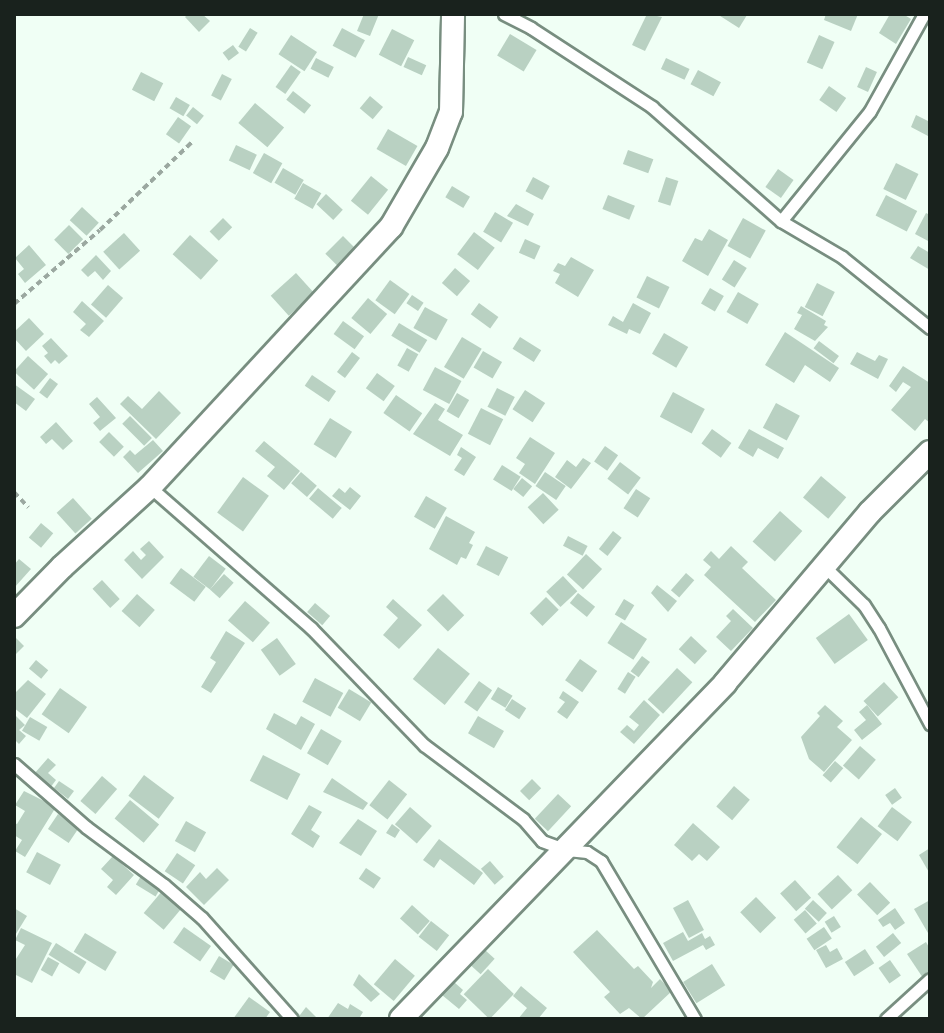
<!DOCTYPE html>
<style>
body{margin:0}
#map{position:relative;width:944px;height:1033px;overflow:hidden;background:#f0fff5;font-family:"Titillium Web",sans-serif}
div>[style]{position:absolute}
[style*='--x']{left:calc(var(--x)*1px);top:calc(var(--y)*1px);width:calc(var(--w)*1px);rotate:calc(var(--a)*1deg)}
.building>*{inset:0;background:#b9d1c2;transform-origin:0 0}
.path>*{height:4px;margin-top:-2px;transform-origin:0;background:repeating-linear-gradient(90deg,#9ba8a0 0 6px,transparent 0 10px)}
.roads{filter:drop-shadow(2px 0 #788e80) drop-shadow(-2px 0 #788e80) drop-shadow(0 2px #788e80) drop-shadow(0 -2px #788e80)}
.service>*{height:11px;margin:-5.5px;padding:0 5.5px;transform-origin:5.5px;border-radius:5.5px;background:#fff}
.minor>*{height:22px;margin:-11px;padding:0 11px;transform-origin:11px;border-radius:11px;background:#fff}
span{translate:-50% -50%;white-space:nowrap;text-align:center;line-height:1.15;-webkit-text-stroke:6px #fff;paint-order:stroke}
.frame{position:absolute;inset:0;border:16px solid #19221d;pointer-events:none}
</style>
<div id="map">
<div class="building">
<i style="clip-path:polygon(188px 14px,202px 14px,210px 21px,199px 32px,185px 17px)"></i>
<i style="clip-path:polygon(364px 14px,379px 14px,370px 36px,357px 31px)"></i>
<i style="clip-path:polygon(647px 14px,662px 17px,645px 51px,632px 45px)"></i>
<i style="clip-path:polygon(717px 14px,745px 14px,747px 15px,739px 28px)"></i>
<i style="clip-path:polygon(826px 14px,858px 14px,851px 31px,824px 20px)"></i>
<i style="clip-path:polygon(890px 14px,903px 14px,911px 19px,896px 44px,879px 33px)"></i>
<i style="left:250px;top:28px;width:9px;height:22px;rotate:32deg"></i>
<i style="left:342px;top:28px;width:26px;height:20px;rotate:28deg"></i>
<i style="left:392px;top:29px;width:25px;height:29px;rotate:27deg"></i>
<i style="left:510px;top:34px;width:31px;height:25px;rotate:31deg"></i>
<i style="left:291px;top:35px;width:31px;height:23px;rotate:33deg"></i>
<i style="left:819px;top:35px;width:17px;height:30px;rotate:24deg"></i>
<i style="left:233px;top:45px;width:10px;height:13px;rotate:53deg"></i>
<i style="left:408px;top:57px;width:20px;height:11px;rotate:24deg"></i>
<i style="left:316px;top:58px;width:20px;height:12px;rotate:27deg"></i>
<i style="left:666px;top:58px;width:26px;height:12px;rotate:25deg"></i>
<i style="left:291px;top:65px;width:12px;height:27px;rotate:35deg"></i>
<i style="left:866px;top:67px;width:12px;height:22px;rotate:24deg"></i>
<i style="left:698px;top:70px;width:26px;height:16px;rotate:28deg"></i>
<i style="left:141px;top:72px;width:25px;height:20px;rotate:27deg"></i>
<i style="left:222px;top:74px;width:11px;height:24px;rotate:27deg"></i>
<i style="left:829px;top:86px;width:21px;height:17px;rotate:35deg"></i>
<i style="left:293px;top:91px;width:23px;height:11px;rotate:38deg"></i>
<i style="left:370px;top:96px;width:17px;height:16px;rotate:40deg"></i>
<i style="left:176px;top:97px;width:16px;height:13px;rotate:30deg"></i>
<i style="left:255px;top:103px;width:38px;height:26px;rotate:40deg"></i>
<i style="left:193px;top:107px;width:14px;height:11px;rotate:39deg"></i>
<i style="clip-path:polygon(916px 115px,930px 122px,928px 136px,911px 127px)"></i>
<i style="left:178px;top:117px;width:16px;height:21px;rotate:35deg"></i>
<i style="left:388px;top:129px;width:34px;height:23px;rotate:30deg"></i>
<i style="left:236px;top:145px;width:23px;height:17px;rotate:25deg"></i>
<i style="left:628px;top:150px;width:27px;height:15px;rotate:20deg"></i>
<i style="left:264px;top:153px;width:21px;height:23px;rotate:29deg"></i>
<i style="left:896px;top:163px;width:25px;height:29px;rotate:26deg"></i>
<i style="left:283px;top:168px;width:24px;height:17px;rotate:30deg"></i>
<i style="left:778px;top:169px;width:19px;height:22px;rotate:35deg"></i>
<i style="left:371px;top:176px;width:22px;height:32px;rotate:39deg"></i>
<i style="left:533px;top:177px;width:19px;height:16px;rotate:28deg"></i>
<i style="left:666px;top:177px;width:13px;height:26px;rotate:18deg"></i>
<i style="left:303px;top:183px;width:21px;height:18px;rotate:29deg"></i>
<i style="left:452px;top:186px;width:21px;height:13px;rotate:31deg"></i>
<i style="left:326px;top:194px;width:23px;height:14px;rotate:43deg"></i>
<i style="left:608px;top:195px;width:29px;height:15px;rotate:22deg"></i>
<i style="left:886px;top:195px;width:35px;height:23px;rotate:27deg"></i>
<i style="clip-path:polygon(516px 204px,534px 214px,528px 226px,507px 216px)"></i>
<i style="left:82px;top:207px;width:23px;height:18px;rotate:43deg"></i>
<i style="left:495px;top:212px;width:21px;height:23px;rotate:31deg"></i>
<i style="clip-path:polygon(926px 213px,930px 215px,930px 242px,915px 234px)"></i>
<i style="left:223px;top:218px;width:13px;height:19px;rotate:45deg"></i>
<i style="left:743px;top:218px;width:26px;height:32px;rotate:29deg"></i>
<i style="left:69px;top:225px;width:20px;height:21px;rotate:45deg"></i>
<i style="clip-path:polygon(709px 229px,728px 240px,708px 276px,682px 261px,695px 238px,702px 241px)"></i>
<i style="left:474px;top:232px;width:26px;height:28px;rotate:37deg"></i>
<i style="left:124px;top:233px;width:24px;height:28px;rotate:48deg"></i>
<i style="left:190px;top:235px;width:38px;height:26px;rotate:42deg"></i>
<i style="left:343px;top:236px;width:20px;height:25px;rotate:45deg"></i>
<i style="left:525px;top:239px;width:17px;height:15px;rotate:24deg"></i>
<i style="clip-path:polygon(29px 245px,46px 265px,25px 283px,18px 274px,24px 269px,15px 258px)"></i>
<i style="clip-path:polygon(918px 246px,930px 253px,930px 270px,910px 258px)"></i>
<i style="clip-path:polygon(96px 255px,111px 271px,103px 280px,95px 271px,88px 277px,81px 270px)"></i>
<i style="clip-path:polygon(571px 257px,594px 270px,578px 297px,555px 283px,560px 274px,553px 271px,558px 263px,565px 266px)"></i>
<i style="left:734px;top:260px;width:15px;height:23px;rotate:32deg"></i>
<i style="left:455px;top:268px;width:20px;height:20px;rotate:41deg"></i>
<i style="left:296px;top:273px;width:27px;height:34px;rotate:48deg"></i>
<i style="left:647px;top:276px;width:25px;height:24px;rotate:26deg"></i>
<i style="left:390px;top:280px;width:24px;height:25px;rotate:36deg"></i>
<i style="left:817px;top:283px;width:20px;height:27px;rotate:27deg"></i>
<i style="left:108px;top:285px;width:20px;height:26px;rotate:41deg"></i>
<i style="left:710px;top:288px;width:16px;height:18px;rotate:30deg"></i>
<i style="left:738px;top:292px;width:24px;height:23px;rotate:30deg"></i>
<i style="left:412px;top:295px;width:14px;height:10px;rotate:34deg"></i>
<i style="left:368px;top:298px;width:25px;height:26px;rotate:40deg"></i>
<i style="clip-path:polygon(82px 301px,104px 321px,89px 337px,80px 330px,86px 324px,73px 312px)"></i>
<i style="left:479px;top:303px;width:24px;height:14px;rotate:36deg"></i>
<i style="clip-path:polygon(633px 303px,651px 313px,640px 334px,629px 329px,627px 334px,608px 325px,613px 316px,623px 322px)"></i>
<i style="clip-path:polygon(801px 306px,826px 321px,824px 325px,828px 327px,815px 341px,794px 329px,802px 315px,797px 313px)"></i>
<i style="left:425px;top:307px;width:26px;height:24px;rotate:29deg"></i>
<i style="clip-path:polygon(29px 318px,44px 334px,26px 351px,14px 338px,14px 332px)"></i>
<i style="left:343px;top:321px;width:26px;height:16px;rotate:36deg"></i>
<i style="left:399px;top:323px;width:33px;height:15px;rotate:31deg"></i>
<i style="clip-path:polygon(785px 332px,839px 368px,830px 382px,805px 365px,794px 383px,765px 365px)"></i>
<i style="left:664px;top:333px;width:28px;height:24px;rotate:30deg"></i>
<i style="left:462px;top:337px;width:23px;height:35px;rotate:31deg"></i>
<i style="left:520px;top:337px;width:25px;height:14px;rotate:32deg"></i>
<i style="clip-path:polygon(51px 338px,68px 356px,59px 364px,55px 360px,51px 364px,44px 356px,48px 353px,42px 346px)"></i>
<i style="left:819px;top:341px;width:25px;height:9px;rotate:37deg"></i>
<i style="left:407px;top:348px;width:13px;height:20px;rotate:29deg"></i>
<i style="left:483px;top:351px;width:22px;height:19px;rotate:30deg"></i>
<i style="left:352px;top:352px;width:10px;height:25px;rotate:37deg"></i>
<i style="clip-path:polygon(857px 352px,875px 361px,879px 355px,888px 359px,878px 379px,850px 364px)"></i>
<i style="left:28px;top:356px;width:27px;height:21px;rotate:42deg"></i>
<i style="clip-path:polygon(903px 366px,930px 383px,930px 423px,925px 419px,915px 431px,891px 410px,911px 387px,903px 382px,896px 392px,889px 386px)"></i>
<i style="left:435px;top:367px;width:30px;height:26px;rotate:28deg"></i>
<i style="left:377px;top:373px;width:22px;height:19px;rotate:36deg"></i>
<i style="left:312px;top:375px;width:29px;height:13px;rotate:34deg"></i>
<i style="left:50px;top:378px;width:10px;height:18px;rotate:37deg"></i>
<i style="clip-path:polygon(14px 384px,35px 399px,26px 411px,14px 402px)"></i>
<i style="left:497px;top:388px;width:20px;height:21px;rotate:27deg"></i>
<i style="left:525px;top:390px;width:24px;height:23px;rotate:33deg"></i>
<i style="clip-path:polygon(159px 391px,181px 413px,156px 439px,120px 404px,128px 396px,142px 409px)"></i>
<i style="left:673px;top:392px;width:36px;height:28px;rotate:28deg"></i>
<i style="left:457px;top:393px;width:14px;height:21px;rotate:30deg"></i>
<i style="left:396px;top:395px;width:32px;height:22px;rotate:35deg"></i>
<i style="clip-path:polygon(97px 397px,116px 418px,100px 431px,93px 423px,100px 417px,89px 404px)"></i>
<i style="clip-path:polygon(435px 403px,445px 409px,438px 420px,463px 435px,450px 456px,413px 434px)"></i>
<i style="left:776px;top:403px;width:27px;height:28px;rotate:28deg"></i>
<i style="left:481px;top:408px;width:25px;height:29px;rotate:27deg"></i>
<i style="left:130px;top:416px;width:31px;height:11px;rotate:45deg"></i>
<i style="left:330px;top:418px;width:26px;height:31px;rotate:32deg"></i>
<i style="clip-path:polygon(56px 422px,73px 441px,63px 450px,52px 439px,46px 444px,40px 437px)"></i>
<i style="left:712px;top:429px;width:24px;height:18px;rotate:36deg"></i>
<i style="clip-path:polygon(749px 429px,784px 448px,778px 459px,758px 448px,753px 457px,738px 448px)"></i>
<i style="left:109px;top:432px;width:21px;height:14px;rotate:45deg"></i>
<i style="clip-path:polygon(530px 437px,555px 453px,535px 484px,519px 473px,525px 464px,516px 458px)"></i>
<i style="clip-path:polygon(153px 440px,163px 451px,138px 473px,123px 457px,130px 450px,135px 455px)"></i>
<i style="clip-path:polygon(264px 441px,300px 471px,284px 490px,267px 476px,275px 467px,255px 451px)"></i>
<i style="left:605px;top:446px;width:16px;height:19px;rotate:35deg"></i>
<i style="clip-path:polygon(461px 447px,476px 457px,464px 476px,454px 470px,462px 458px,457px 455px)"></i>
<i style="clip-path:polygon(583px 458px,591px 463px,571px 489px,555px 477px,567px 460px,576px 467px)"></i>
<i style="left:620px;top:462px;width:26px;height:21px;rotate:37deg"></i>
<i style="left:502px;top:465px;width:22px;height:17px;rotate:32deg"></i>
<i style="left:301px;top:472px;width:21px;height:15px;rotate:41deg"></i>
<i style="left:545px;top:472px;width:25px;height:17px;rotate:34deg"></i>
<i style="left:821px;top:476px;width:33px;height:28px;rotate:40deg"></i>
<i style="left:243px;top:477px;width:32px;height:44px;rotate:36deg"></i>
<i style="left:522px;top:478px;width:13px;height:14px;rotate:39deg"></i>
<i style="clip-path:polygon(350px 487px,361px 496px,350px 510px,332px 496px,339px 488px,345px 493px)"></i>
<i style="left:318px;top:488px;width:31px;height:14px;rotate:40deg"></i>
<i style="left:636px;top:489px;width:17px;height:23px;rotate:33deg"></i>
<i style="left:543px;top:493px;width:23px;height:21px;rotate:47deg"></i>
<i style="left:426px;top:496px;width:24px;height:24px;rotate:30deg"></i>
<i style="left:73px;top:498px;width:28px;height:22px;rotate:48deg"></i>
<i style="left:780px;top:511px;width:30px;height:41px;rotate:42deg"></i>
<i style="clip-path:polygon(446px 516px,475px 532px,469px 543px,473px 545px,466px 559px,461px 557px,457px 565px,429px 549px)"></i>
<i style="left:41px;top:523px;width:16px;height:19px;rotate:40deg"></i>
<i style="left:613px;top:531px;width:11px;height:23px;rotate:38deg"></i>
<i style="left:568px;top:536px;width:22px;height:11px;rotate:27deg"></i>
<i style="clip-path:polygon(149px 541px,164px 557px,142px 579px,124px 560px,133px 551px,141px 560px,146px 555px,140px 549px)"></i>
<i style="left:486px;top:546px;width:25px;height:21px;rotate:27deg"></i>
<i style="clip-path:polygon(731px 546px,748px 562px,742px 568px,776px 600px,755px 622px,704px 575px,711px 567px,703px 560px,711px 551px,719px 559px)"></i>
<i style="left:586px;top:554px;width:22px;height:28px;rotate:43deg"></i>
<i style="left:209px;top:556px;width:21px;height:26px;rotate:37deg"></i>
<i style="clip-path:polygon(19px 559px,31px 569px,14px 588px,14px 565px)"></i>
<i style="left:181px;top:568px;width:31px;height:19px;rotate:37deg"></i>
<i style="left:686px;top:573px;width:11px;height:23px;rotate:41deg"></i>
<i style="left:224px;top:574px;width:13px;height:21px;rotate:42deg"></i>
<i style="left:563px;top:576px;width:21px;height:23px;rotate:47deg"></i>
<i style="left:102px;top:580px;width:26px;height:13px;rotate:47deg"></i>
<i style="clip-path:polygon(657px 585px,677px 601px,668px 612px,651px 593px)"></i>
<i style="left:578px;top:593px;width:22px;height:13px;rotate:39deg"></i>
<i style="left:137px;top:594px;width:24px;height:23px;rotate:42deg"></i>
<i style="left:443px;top:594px;width:30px;height:23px;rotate:45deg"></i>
<i style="left:546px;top:597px;width:18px;height:23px;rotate:45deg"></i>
<i style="clip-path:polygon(393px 599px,422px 625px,399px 649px,383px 635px,398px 618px,386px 607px)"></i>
<i style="left:624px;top:599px;width:12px;height:18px;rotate:31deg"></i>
<i style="left:245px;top:601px;width:33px;height:26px;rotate:41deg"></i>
<i style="left:315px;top:603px;width:20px;height:12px;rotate:41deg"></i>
<i style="clip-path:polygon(733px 609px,753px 628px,731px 651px,716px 637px,731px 621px,726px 616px)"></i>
<i style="left:849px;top:614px;width:32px;height:41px;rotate:54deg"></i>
<i style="left:621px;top:622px;width:31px;height:25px;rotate:33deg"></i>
<i style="clip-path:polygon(226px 631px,245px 643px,211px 693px,201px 687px,216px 662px,210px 658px)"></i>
<i style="clip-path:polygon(14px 636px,24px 646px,14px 656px)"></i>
<i style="left:691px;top:636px;width:22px;height:18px;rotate:43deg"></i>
<i style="left:277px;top:638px;width:32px;height:20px;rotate:54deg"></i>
<i style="left:438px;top:648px;width:41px;height:40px;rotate:39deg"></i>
<i style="left:642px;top:656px;width:10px;height:19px;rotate:37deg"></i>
<i style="left:580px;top:659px;width:21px;height:26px;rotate:35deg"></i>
<i style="left:36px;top:660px;width:16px;height:11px;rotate:40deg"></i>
<i style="left:677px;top:668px;width:21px;height:43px;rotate:43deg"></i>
<i style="left:628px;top:672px;width:9px;height:20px;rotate:32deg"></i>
<i style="left:315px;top:678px;width:32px;height:27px;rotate:28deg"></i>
<i style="clip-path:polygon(28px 680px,46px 694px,27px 718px,14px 708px,14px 694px)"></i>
<i style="left:479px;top:681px;width:16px;height:26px;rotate:35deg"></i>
<i style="left:884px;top:682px;width:21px;height:28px;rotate:47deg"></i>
<i style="left:498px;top:687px;width:17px;height:14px;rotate:31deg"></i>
<i style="left:60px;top:688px;width:33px;height:32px;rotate:35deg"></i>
<i style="left:349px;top:689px;width:26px;height:22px;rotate:31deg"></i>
<i style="clip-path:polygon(563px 691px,579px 702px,567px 719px,557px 712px,565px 702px,559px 698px)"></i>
<i style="left:512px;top:699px;width:17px;height:13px;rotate:33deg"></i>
<i style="clip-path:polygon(644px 700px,660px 715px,634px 744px,620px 732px,627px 725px,634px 731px,639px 725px,629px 717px)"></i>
<i style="clip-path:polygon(825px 705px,843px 721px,837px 727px,852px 740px,824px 772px,809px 759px,801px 737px,820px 716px,817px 713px)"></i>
<i style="clip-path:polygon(867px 705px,882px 724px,862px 740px,854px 730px,866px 720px,859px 712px)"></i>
<i style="clip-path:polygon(274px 713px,296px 725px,301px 716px,315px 724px,301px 750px,266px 729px)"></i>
<i style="clip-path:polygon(14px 714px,25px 725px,19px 730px,26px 736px,19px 744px,14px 739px)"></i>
<i style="left:478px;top:716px;width:30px;height:20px;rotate:30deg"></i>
<i style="left:30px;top:717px;width:20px;height:16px;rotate:30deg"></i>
<i style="left:321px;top:729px;width:24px;height:28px;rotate:30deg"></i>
<i style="left:860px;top:746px;width:21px;height:26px;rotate:41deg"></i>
<i style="left:263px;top:755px;width:42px;height:29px;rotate:27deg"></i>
<i style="clip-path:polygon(48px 758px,56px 765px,48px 773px,56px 780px,50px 788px,34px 774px)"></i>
<i style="left:835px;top:761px;width:11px;height:19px;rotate:41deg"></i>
<i style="left:144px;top:775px;width:38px;height:26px;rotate:37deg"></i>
<i style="left:102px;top:776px;width:20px;height:33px;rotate:41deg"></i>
<i style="clip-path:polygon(332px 778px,368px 803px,363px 810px,323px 792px)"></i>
<i style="left:532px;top:779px;width:13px;height:17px;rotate:45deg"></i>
<i style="left:389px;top:780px;width:23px;height:32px;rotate:38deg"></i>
<i style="clip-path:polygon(59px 781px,74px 791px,68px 799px,54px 788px)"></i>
<i style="left:734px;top:786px;width:21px;height:27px;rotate:41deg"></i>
<i style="left:895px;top:788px;width:12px;height:12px;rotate:55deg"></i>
<i style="clip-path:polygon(24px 791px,56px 807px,25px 857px,15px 851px,22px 840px,14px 835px,14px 823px,17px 824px,25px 811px,15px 805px)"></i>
<i style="left:558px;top:794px;width:18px;height:34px;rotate:43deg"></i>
<i style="left:130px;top:800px;width:38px;height:24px;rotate:40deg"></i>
<i style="clip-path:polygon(309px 805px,322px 812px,311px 830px,320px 836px,313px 848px,291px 834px)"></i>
<i style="left:410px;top:807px;width:29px;height:23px;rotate:41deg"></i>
<i style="left:892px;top:807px;width:25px;height:24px;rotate:37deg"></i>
<i style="left:58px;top:814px;width:25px;height:18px;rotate:34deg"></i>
<i style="left:861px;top:817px;width:27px;height:39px;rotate:39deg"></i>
<i style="clip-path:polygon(358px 819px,377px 831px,361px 856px,339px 843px)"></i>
<i style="left:186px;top:821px;width:23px;height:23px;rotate:29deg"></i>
<i style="clip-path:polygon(693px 823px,720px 847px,707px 861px,699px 854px,692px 861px,674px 845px)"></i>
<i style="clip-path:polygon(392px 824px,400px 830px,395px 838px,386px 833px)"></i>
<i style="clip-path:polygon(439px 839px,483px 873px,474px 885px,440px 859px,434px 868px,423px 860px)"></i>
<i style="clip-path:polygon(930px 848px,930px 874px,919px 855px)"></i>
<i style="left:37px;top:852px;width:27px;height:23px;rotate:28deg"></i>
<i style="left:177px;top:853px;width:22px;height:22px;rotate:34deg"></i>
<i style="clip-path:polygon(113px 856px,134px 875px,116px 895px,107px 887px,113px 880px,101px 869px)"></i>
<i style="left:490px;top:861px;width:21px;height:12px;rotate:49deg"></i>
<i style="clip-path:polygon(217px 868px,229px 880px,204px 905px,186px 887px,200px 872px,206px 879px)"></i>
<i style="left:366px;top:868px;width:18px;height:13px;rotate:34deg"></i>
<i style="left:838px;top:875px;width:21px;height:28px;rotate:47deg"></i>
<i style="left:141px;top:876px;width:23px;height:10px;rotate:31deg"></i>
<i style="left:795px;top:880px;width:24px;height:20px;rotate:48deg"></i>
<i style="left:870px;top:882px;width:29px;height:18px;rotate:46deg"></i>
<i style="left:163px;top:890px;width:26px;height:30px;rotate:40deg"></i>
<i style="left:756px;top:897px;width:29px;height:22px;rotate:46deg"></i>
<i style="left:688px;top:900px;width:34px;height:17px;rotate:62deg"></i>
<i style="left:813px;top:900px;width:19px;height:12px;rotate:43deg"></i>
<i style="clip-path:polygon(930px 900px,930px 932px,928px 933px,914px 909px)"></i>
<i style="left:412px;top:905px;width:24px;height:18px;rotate:42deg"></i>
<i style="clip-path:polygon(14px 908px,27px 916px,14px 937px)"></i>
<i style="clip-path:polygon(895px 908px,905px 923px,895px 930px,890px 923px,883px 927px,878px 920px)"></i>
<i style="left:805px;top:910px;width:18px;height:15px;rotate:49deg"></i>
<i style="left:834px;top:916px;width:13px;height:11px;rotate:58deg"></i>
<i style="left:431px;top:921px;width:23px;height:20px;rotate:38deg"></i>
<i style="left:184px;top:927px;width:33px;height:19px;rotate:35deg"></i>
<i style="left:824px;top:927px;width:14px;height:21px;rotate:56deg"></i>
<i style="clip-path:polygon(21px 928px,52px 943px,32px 983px,14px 974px,14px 962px,25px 945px,15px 940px)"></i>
<i style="clip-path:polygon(597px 930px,634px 969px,638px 966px,653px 982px,651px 988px,660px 979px,672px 991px,642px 1019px,629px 1008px,620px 1014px,604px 997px,610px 992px,573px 952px)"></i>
<i style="clip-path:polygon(683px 932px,688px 941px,702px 933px,705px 939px,710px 936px,715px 945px,706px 950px,703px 945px,673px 961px,663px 943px)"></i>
<i style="left:85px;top:933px;width:37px;height:22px;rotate:31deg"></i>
<i style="left:893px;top:933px;width:13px;height:22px;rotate:51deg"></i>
<i style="clip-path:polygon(926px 942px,930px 949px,930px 974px,923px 978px,907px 954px)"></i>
<i style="left:56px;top:943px;width:36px;height:14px;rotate:32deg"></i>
<i style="clip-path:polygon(826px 945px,830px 952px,837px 948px,843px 959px,826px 968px,816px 950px)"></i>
<i style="left:865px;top:949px;width:17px;height:24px;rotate:57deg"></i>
<i style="left:485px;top:950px;width:13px;height:21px;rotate:42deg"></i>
<i style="left:219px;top:956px;width:17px;height:18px;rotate:31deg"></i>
<i style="left:48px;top:957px;width:13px;height:15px;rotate:29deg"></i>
<i style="left:395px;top:959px;width:26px;height:33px;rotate:40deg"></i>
<i style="left:890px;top:960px;width:19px;height:14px;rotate:55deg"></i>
<i style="left:712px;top:964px;width:25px;height:34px;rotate:58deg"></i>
<i style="left:488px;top:969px;width:36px;height:35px;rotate:44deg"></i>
<i style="clip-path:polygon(359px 974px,380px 994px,371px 1002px,353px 985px)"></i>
<i style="clip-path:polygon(454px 982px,463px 990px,460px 994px,467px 1000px,459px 1009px,442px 995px)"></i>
<i style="clip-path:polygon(521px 986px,547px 1008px,538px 1019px,518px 1019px,527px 1008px,513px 996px)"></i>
<i style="clip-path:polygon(249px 997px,270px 1012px,265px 1019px,233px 1019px)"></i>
<i style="clip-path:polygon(338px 1003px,348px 1009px,350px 1004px,363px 1012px,360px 1017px,363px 1019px,327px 1019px)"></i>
<i style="clip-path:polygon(306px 1007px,318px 1019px,297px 1019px)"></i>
</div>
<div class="path">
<i style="--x:14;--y:304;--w:113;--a:-40.7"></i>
<i style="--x:100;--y:230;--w:127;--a:-43.7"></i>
<i style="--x:14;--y:492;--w:21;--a:47"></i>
</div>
<div class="roads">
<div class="service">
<i style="--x:504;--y:14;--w:30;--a:27"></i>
<i style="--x:531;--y:28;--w:145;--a:33.1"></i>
<i style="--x:652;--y:107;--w:172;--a:41.5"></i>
<i style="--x:781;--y:221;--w:71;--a:30.5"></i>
<i style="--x:842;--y:257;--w:113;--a:38.9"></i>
<i style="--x:781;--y:221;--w:141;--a:-51"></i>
<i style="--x:870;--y:111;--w:111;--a:-60.9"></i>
<i style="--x:150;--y:487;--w:214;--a:41.2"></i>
<i style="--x:311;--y:628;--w:163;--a:46"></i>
<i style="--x:424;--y:745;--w:124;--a:36.8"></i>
<i style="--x:523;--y:819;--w:29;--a:49"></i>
<i style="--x:542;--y:841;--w:27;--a:20"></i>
<i style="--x:567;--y:850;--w:20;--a:6"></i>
<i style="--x:587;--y:852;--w:17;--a:33"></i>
<i style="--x:601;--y:861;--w:184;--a:59.3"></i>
<i style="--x:825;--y:567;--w:54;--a:44.3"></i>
<i style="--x:864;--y:605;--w:27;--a:57"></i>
<i style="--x:879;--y:628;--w:109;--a:62"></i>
<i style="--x:14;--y:764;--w:96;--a:41.2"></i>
<i style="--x:86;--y:827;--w:97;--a:36.6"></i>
<i style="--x:164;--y:885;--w:50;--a:41"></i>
<i style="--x:202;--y:918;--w:135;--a:48.3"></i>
<i style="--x:886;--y:1019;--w:59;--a:-42.3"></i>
</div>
<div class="minor">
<i style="--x:14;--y:616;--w:69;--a:-45.6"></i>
<i style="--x:62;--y:567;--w:119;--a:-42.3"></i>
<i style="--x:150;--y:487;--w:355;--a:-47.2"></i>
<i style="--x:391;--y:227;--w:91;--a:-59.8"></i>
<i style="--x:437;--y:148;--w:39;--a:-69"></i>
<i style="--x:451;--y:112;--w:98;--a:-88.8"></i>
<i style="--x:401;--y:1019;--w:467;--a:-46"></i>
<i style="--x:725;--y:683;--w:224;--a:-49.7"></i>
<i style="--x:870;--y:512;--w:85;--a:-45"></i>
</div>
</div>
<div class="frame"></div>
</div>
